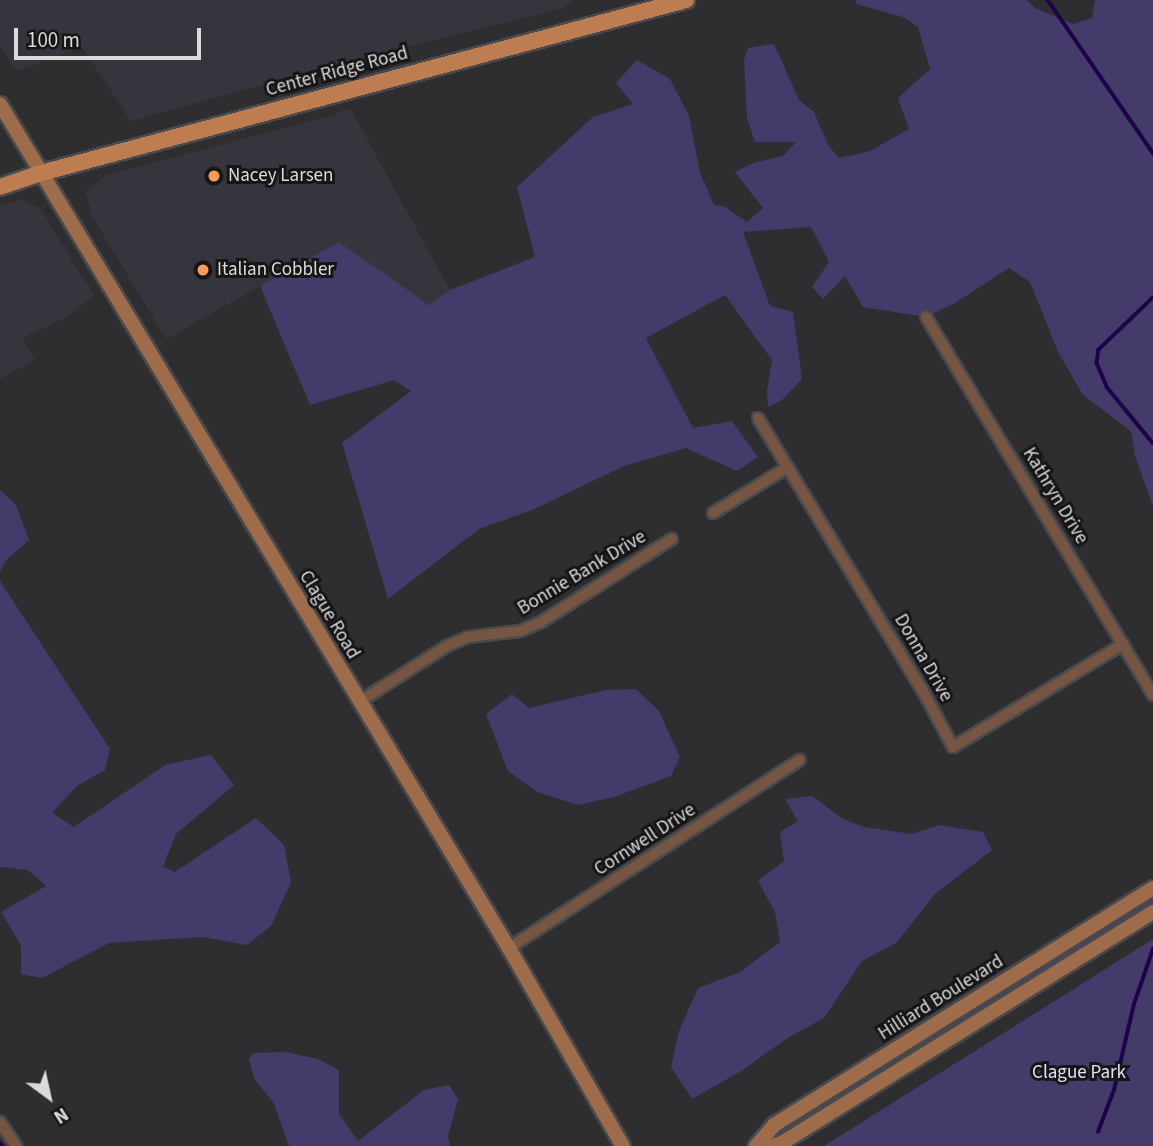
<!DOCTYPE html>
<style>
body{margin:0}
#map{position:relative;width:1153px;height:1146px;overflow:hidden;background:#2e2d30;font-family:"Source Sans 3",sans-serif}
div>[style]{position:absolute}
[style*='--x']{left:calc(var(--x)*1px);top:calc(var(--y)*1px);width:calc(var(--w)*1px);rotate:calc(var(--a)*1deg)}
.built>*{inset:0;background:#36353d}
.green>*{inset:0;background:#443b6a}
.stream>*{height:3.5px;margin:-1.75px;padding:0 1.75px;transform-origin:1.75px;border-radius:1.75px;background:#1e024a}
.roads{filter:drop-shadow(2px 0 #4a494c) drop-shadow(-2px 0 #4a494c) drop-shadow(0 2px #4a494c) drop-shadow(0 -2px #4a494c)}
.minor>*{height:10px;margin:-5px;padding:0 5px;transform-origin:5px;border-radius:5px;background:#765642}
.secondary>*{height:14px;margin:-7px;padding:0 7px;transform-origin:7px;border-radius:7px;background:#9e6c4b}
.primary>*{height:16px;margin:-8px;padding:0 8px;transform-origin:8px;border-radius:8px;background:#bd7d51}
.dots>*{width:19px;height:19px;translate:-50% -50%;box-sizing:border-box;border:4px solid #161617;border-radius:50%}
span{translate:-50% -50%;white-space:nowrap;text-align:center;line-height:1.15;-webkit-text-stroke:6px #161617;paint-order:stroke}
.street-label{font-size:19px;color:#dadadc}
.poi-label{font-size:19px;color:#dadadc}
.left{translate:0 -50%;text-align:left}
.park-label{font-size:19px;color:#e3e1f6}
.north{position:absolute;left:14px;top:1062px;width:70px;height:70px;-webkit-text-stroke:5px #161617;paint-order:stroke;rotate:147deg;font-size:19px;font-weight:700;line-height:28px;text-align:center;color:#dadadc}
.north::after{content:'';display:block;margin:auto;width:24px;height:32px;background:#dadadc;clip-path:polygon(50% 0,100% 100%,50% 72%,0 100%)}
.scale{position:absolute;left:14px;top:28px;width:187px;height:32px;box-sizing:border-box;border:4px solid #dadadc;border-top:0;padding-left:9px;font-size:21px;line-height:24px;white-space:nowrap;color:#dadadc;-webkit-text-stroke:5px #161617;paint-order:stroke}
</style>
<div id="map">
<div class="built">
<i style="clip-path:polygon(0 0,573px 0,561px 9px,325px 67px,131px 121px,82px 47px,17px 71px,0 46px)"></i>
<i style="clip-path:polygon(350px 108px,450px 290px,429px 306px,339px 242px,166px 339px,92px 216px,86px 192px,106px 175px,334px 115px)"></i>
<i style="clip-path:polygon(21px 200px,40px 208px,94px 296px,66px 317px,22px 338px,35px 359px,0 379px,0 205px)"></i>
</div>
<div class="green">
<i style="clip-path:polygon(856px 0,1027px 0,1035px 8px,1073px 24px,1092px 18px,1095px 0,1153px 0,1153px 506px,1135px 456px,1131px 431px,1083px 395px,1058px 352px,1030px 282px,1009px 268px,955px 303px,926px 317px,863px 307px,845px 276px,823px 299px,812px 287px,829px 262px,811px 227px,743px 232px,770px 306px,793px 312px,802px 379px,782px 400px,768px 407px,767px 391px,772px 360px,725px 295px,646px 338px,693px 428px,732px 421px,758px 457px,737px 471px,686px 448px,624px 466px,532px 510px,479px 529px,388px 599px,342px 443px,411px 391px,394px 380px,310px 405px,260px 286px,339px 242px,429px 305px,450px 290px,535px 257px,517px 187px,593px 117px,633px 104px,616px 83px,637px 60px,670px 79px,689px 116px,700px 173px,714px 205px,724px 206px,747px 222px,763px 208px,735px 172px,756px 162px,783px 156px,796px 142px,755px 142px,747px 118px,744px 60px,748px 48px,774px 44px,799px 100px,814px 112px,828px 145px,839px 158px,870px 151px,909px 129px,898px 98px,930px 69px,918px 27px,903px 17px,856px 4px)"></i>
<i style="clip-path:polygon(0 490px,16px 505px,29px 540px,7px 559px,0 572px)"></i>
<i style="clip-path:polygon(0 581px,110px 749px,105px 770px,77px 786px,52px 813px,74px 827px,165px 765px,211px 755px,234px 785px,176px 834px,163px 867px,175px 872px,256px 818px,284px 845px,291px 882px,271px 926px,247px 945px,202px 937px,109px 943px,42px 978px,21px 974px,21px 945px,1px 912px,46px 886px,28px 870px,0 867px)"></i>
<i style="clip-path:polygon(636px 689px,659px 711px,680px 757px,671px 776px,614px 797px,578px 805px,537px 792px,508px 771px,486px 714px,512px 694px,529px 708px,606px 690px)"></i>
<i style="clip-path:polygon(812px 796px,843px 819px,864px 827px,912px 834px,939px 825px,983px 832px,992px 850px,935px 894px,896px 943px,862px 961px,824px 1018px,786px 1039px,743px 1070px,692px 1099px,671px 1067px,679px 1031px,698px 988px,740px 972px,780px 942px,775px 912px,758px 881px,784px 861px,780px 832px,798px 821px,785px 799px)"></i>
<i style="clip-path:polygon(1153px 896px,1153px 904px,912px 1055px,907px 1053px,908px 1049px)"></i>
<i style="clip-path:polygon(1153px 939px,1153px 1146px,824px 1146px,1042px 1009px)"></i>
<i style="clip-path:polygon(285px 1052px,318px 1059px,339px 1070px,339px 1114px,358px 1141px,424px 1090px,449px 1085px,458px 1099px,448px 1136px,450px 1146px,289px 1146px,274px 1104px,254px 1078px,249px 1060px,253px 1053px)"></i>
<i style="clip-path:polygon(884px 1064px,887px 1071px,779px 1138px,777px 1136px,776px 1132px)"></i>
</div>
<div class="stream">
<i style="--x:1048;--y:0;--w:186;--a:55.5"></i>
<i style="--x:1153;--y:298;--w:75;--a:136.1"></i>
<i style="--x:1099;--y:350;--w:13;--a:99"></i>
<i style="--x:1097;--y:363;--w:26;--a:67"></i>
<i style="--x:1107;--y:387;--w:72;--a:50.6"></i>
<i style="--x:1098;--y:1132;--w:45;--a:-69.1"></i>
<i style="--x:1114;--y:1090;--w:88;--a:-76.9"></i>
<i style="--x:1134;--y:1004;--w:58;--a:-70.9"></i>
<i style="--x:0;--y:1143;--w:4;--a:56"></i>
</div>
<div class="roads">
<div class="minor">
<i style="--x:926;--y:317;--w:441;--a:59"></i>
<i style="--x:758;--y:418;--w:323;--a:58.9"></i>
<i style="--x:925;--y:695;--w:59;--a:61.7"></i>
<i style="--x:953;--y:747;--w:199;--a:-31.2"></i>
<i style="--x:713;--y:513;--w:88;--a:-31.5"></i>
<i style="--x:359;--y:702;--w:104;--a:-32.5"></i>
<i style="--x:447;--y:646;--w:23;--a:-23"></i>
<i style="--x:468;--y:637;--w:52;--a:-6.6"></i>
<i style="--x:520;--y:631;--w:23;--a:-23"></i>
<i style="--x:541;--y:622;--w:155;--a:-32.4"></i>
<i style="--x:509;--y:948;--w:346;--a:-32.9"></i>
<i style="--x:0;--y:1122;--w:29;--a:56"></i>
</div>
<div class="secondary">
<i style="--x:0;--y:104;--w:986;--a:58.91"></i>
<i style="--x:509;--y:948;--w:228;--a:60.1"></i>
<i style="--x:756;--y:1146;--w:28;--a:-49"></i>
<i style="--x:774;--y:1125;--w:447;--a:-32"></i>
<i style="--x:772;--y:1146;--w:10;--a:-17"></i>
<i style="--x:782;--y:1143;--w:437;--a:-31.9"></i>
</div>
<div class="primary">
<i style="--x:0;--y:187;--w:43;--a:-18.9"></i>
<i style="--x:41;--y:173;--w:668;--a:-15.01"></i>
</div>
</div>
<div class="dots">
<i style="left:214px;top:176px;background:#fe9c57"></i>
<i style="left:203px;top:270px;background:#fe9c57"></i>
</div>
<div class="street-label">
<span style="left:337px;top:72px;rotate:-15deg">Center Ridge Road</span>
<span style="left:1055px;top:496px;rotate:59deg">Kathryn Drive</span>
<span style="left:582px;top:573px;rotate:-31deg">Bonnie Bank Drive</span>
<span style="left:329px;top:615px;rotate:59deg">Clague Road</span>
<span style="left:923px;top:658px;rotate:60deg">Donna Drive</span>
<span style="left:645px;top:840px;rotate:-33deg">Cornwell Drive</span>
<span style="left:941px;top:998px;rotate:-32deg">Hilliard Boulevard</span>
</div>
<div class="poi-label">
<span class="left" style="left:228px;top:176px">Nacey Larsen</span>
<span class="left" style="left:217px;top:270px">Italian Cobbler</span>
</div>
<div class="park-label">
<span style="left:1079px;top:1073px">Clague Park</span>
</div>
<div class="north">N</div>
<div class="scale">100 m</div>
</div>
